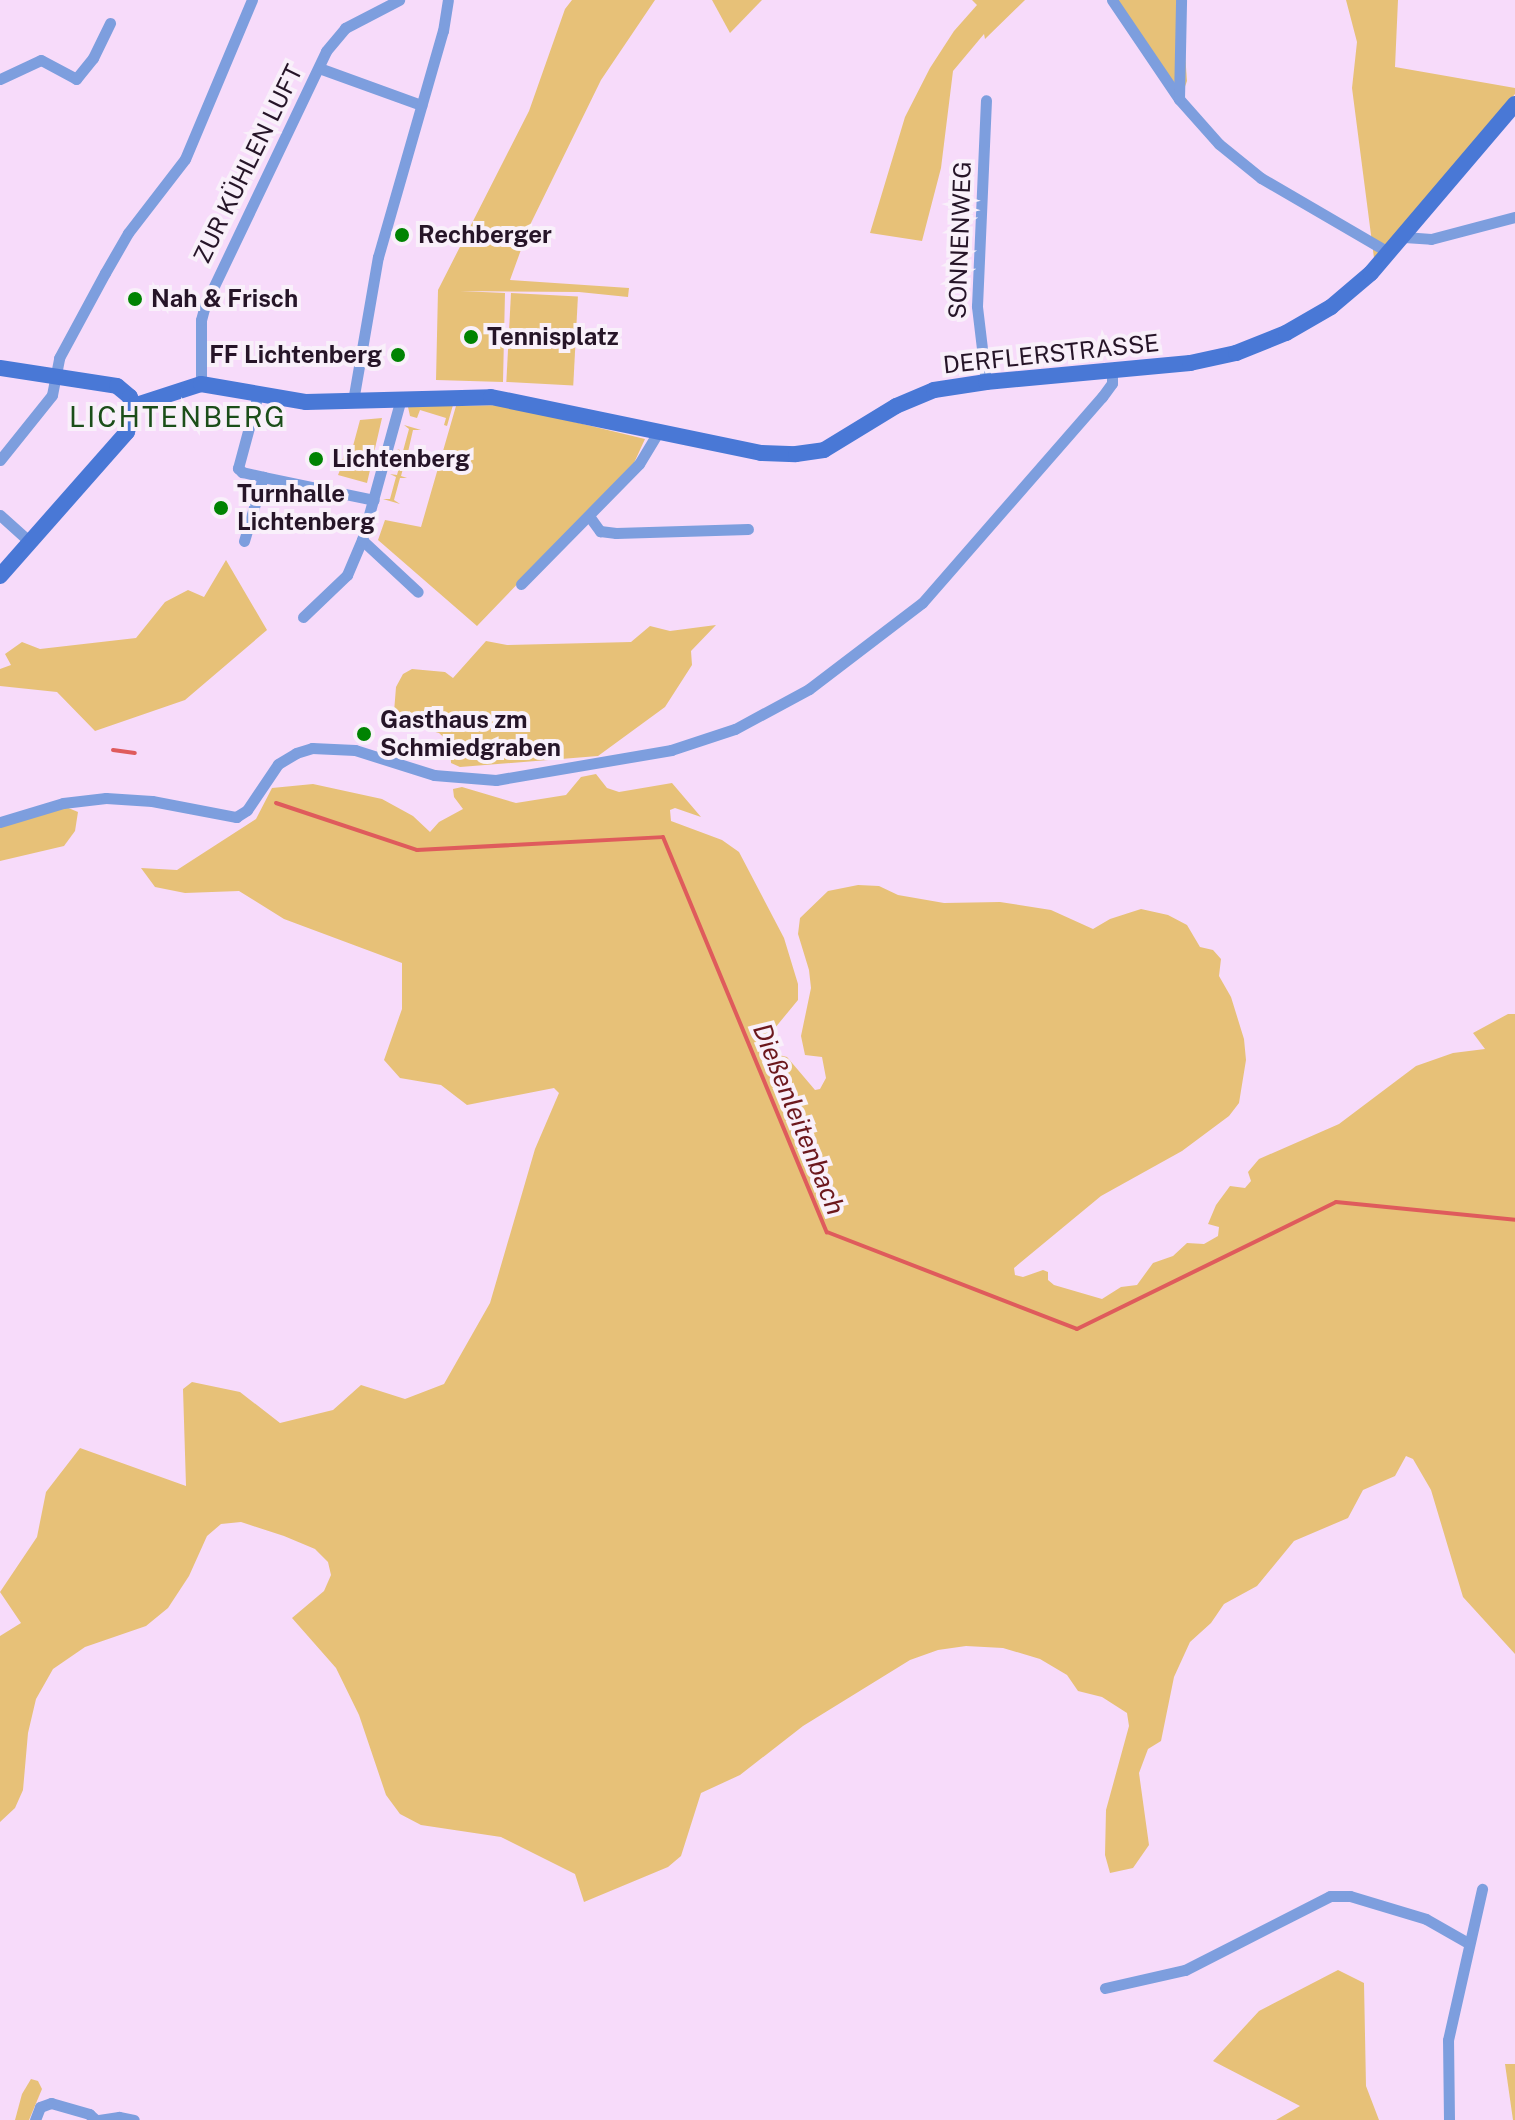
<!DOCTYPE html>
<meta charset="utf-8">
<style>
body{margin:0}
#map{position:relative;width:1515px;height:2120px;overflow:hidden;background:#f7dbfa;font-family:"Public Sans",sans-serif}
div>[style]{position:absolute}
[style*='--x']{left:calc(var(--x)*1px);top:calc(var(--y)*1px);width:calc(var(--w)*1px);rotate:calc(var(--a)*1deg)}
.green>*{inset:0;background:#e7c178;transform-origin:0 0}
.stream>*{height:4px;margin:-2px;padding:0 2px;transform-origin:2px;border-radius:2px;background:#df5b5c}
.street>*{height:11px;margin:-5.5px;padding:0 5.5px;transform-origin:5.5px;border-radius:5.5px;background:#7d9ede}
.secondary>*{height:16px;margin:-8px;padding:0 8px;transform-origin:8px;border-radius:8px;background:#4978d6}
.dots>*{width:22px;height:22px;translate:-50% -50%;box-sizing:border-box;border:4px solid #f9f0fa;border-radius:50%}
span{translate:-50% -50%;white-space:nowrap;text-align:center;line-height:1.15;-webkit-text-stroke:8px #f9f0fa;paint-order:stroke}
.street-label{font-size:24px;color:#261528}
.poi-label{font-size:24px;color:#261528;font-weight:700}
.left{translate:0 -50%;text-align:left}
.right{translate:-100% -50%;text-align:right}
.water-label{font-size:26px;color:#6c181d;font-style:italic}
.quarter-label{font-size:28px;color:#1b4e19;letter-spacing:2px}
</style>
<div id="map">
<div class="green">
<i style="clip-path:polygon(572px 0,655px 0,601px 80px,530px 225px,510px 280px,629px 288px,628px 297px,579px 292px,460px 291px,505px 293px,503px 382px,436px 380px,438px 290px,529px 111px,565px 9px)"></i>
<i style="clip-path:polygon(712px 0,762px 0,730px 33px)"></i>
<i style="clip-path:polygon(972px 0,1025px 0,985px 39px,984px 34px,953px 71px,941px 168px,922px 241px,870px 233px,905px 117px,930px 68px,954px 31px,977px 5px)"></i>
<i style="clip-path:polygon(1116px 0,1181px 0,1187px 81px,1182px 95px)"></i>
<i style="clip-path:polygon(1346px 0,1398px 0,1395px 67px,1515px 88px,1515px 94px,1500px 113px,1374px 258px,1352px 88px,1357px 42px)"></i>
<i style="left:511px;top:293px;width:67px;height:89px;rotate:3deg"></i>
<i style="clip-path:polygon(453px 405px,447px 426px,444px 425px,446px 418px,420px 410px,417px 418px,410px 416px,408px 407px)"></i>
<i style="clip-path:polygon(504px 405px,645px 439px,634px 463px,477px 626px,378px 540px,385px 520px,421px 527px,456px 406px)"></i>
<i style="clip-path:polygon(382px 418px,367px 483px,338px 475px,340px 470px,347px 471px,348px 464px,342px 462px,345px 450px,353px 446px,360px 420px)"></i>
<i style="clip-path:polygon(404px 425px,421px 430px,413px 430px,408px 452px,413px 455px,407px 454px,401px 476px,407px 478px,400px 478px,394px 500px,400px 504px,383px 499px,390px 499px,396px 477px,390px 474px,397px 475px,403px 453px,397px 449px,403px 451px,409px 429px)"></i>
<i style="clip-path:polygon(226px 560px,267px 630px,185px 700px,95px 731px,57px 692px,0 686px,0 669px,11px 665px,5px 654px,22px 642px,40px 649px,136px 638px,165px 602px,188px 590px,204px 597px)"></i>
<i style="clip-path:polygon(716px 625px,691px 651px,692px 665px,665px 707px,598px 756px,460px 767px,451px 763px,450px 743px,439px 733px,404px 723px,394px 712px,396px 687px,403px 674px,412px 669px,445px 672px,453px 678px,486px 641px,507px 645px,631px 642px,650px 626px,670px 631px)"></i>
<i style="clip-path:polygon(596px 774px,607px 788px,619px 792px,672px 783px,701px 817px,675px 808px,670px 810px,671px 821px,722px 840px,739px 852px,784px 938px,798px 984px,798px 1000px,770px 1034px,770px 1047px,775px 1054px,787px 1057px,815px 1090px,820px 1089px,826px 1078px,822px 1057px,805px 1055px,801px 1036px,811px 988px,809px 970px,798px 934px,800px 918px,828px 891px,858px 885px,879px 886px,898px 895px,944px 903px,1000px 902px,1051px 910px,1093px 929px,1110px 919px,1141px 909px,1168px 915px,1187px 925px,1200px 947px,1213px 950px,1221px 959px,1219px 976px,1231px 997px,1244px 1039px,1246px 1060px,1239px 1103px,1229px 1116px,1182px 1151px,1101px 1196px,1014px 1268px,1015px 1275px,1023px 1277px,1043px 1270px,1048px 1272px,1048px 1280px,1054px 1285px,1102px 1299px,1121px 1287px,1137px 1285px,1153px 1263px,1173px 1256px,1187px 1243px,1204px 1244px,1218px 1236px,1219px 1227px,1208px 1224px,1216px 1205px,1230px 1186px,1245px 1188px,1251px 1181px,1248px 1172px,1259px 1159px,1339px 1124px,1416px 1066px,1453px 1053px,1485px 1049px,1473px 1033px,1508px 1014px,1515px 1014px,1515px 1654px,1463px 1597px,1431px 1490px,1413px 1459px,1406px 1456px,1395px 1476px,1363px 1490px,1348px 1518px,1294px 1541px,1257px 1586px,1224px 1604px,1211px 1623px,1190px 1642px,1174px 1677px,1161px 1741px,1148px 1749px,1139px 1773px,1149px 1845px,1133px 1868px,1110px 1873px,1105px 1855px,1106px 1810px,1129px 1726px,1127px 1713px,1102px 1697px,1078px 1691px,1067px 1675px,1040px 1659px,1003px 1648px,966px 1646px,938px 1650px,910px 1660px,803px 1726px,740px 1775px,701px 1793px,681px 1856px,668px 1867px,584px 1902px,575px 1874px,501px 1837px,421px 1825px,400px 1814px,386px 1795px,359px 1715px,336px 1668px,292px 1618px,324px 1591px,331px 1575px,328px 1562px,315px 1549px,284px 1536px,241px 1522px,221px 1524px,207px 1536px,189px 1576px,168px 1608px,146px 1626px,85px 1647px,53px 1669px,36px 1699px,28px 1733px,23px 1790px,15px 1808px,0 1822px,0 1636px,21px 1623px,0 1592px,37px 1537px,46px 1492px,80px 1448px,186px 1486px,183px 1389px,192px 1382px,240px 1392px,280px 1423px,333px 1410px,361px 1385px,405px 1399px,444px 1384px,490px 1303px,535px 1149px,559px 1093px,554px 1088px,467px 1105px,441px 1085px,400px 1078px,384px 1060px,402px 1009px,402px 963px,284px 919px,239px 891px,185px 893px,155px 887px,141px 868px,177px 870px,256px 819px,272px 788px,313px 784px,382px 799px,413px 816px,430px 832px,439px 822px,463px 809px,454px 797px,453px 789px,462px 787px,516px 803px,566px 795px,581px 777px)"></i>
<i style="clip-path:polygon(66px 807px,78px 812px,75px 831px,64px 846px,0 861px,0 826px)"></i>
<i style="clip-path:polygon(1338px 1970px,1364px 1983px,1366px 2086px,1379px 2120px,1276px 2120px,1300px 2106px,1213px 2061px,1259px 2011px)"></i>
<i style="clip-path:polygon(1505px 2064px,1515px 2064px,1515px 2120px,1513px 2120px)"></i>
<i style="clip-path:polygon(31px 2079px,38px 2081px,42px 2089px,29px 2120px,15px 2120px,22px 2094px)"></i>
</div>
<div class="stream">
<i style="--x:113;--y:750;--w:22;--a:8"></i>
<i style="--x:276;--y:803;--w:149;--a:18.4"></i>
<i style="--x:417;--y:850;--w:246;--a:-3"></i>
<i style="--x:663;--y:837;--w:428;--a:67.5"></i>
<i style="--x:827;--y:1232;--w:268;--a:21.2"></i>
<i style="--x:1077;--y:1329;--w:288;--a:-26.1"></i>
<i style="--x:1336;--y:1202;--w:180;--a:5.7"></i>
</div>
<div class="street">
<i style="--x:1112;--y:0;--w:120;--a:55.9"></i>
<i style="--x:1179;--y:99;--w:60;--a:48.4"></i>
<i style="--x:1219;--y:144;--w:54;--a:39"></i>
<i style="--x:1261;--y:178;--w:149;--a:30.2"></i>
<i style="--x:319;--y:68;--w:109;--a:19.9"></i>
<i style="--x:0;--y:79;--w:45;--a:-24.9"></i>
<i style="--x:41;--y:60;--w:40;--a:28"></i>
<i style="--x:76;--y:79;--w:27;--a:-51"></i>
<i style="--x:93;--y:58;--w:39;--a:-64"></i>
<i style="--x:1179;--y:99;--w:99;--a:-88.8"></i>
<i style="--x:1404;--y:237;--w:27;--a:4"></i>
<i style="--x:1431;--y:239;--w:87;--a:-14.7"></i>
<i style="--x:986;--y:382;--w:77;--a:-96.8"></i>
<i style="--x:977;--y:306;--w:206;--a:-87.5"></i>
<i style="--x:201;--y:384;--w:64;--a:-90"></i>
<i style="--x:201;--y:320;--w:16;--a:-75"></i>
<i style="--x:205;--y:305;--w:281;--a:-64.5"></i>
<i style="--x:326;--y:51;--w:30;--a:-50"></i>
<i style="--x:345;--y:28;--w:61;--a:-27.4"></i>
<i style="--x:258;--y:394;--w:77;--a:105.1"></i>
<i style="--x:238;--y:468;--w:6;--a:45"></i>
<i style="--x:242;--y:472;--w:22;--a:13"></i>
<i style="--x:353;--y:401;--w:146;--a:-80.2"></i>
<i style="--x:378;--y:257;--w:235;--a:-74"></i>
<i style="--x:443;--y:31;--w:31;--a:-81"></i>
<i style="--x:0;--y:460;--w:83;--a:-51.3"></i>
<i style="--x:52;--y:395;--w:38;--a:-79"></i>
<i style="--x:59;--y:358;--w:97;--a:-61.6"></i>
<i style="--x:105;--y:273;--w:46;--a:-60.1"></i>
<i style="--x:128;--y:233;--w:93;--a:-52.4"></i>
<i style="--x:185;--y:159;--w:173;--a:-67.2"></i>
<i style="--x:0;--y:515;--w:39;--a:42"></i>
<i style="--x:589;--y:516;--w:19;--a:54"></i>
<i style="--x:600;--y:531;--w:16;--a:7"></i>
<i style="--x:616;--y:533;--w:132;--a:-1.7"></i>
<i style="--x:362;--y:540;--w:76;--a:42.9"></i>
<i style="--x:244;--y:541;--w:67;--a:-73.5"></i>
<i style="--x:263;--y:477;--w:113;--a:11.7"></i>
<i style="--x:521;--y:584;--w:168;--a:-45.5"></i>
<i style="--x:639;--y:464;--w:39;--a:-59"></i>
<i style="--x:303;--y:617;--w:61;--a:-43.7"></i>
<i style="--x:347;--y:575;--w:38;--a:-67"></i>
<i style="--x:362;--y:540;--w:147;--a:-74.6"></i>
<i style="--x:0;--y:822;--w:66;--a:-16.8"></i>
<i style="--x:63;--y:803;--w:43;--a:-6.6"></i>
<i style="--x:106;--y:798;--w:46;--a:3.7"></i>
<i style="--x:152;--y:801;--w:86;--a:10.8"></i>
<i style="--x:236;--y:817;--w:13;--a:-32"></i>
<i style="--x:247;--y:810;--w:55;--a:-56"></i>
<i style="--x:278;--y:764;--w:21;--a:-31"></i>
<i style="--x:296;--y:753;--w:17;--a:-17"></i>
<i style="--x:312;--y:748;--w:43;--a:2.7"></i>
<i style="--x:355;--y:750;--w:83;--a:17.6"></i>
<i style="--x:434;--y:775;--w:62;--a:4.6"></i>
<i style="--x:496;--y:780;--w:178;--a:-9.7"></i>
<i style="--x:671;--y:750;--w:67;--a:-18.2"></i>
<i style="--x:735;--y:729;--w:84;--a:-28.4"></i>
<i style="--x:809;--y:689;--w:142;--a:-37.3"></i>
<i style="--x:922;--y:603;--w:274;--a:-48.9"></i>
<i style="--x:1102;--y:397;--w:17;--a:-54"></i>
<i style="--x:1112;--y:383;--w:11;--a:-90"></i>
<i style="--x:1105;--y:1988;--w:82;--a:-12.7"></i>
<i style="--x:1185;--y:1970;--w:163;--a:-27"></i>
<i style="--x:1330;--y:1896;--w:20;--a:0"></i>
<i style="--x:1350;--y:1896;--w:79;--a:16.8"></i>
<i style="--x:1426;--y:1919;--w:48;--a:29.7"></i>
<i style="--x:35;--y:2120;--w:14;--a:-69"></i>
<i style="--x:40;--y:2107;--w:12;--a:-20"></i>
<i style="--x:51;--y:2103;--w:40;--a:16"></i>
<i style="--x:89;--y:2114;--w:9;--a:41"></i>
<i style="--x:99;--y:2120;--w:20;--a:-9"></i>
<i style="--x:119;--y:2117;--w:15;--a:11"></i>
<i style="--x:1449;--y:2120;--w:80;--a:-90.7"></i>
<i style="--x:1448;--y:2040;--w:155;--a:-77.3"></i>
</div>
<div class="secondary">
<i style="--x:0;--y:368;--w:118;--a:8.7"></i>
<i style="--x:117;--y:386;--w:17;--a:40"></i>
<i style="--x:130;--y:397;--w:15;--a:79"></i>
<i style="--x:133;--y:412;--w:21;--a:107"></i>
<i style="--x:127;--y:432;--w:192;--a:131.4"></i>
<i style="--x:133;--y:406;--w:71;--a:-17.9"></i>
<i style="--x:201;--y:384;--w:107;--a:9.7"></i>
<i style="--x:306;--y:402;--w:185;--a:-1.5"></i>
<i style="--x:491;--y:397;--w:276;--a:11.7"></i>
<i style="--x:761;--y:453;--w:35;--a:2"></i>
<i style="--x:796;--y:454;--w:28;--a:-8"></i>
<i style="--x:824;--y:450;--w:84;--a:-31.4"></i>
<i style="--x:896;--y:406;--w:41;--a:-22.8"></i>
<i style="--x:934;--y:390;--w:53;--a:-8.7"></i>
<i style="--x:986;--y:382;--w:205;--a:-5.3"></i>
<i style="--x:1190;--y:363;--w:47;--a:-12.3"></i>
<i style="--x:1236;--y:353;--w:54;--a:-21.8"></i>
<i style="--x:1286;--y:333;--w:52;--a:-30"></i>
<i style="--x:1331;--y:307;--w:52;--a:-40.4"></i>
<i style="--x:1371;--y:273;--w:222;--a:-49.6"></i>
</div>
<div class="dots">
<i style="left:402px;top:235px;background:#008302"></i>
<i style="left:135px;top:299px;background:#008302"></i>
<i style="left:471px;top:337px;background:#008302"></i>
<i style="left:398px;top:355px;background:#008302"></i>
<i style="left:316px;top:459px;background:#008302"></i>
<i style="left:221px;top:508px;background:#008302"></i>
<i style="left:364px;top:734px;background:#008302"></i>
</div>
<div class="street-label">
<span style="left:248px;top:164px;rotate:-64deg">ZUR KÜHLEN LUFT</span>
<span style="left:960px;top:240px;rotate:-88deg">SONNENWEG</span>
<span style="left:1051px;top:354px;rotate:-6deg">DERFLERSTRASSE</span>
</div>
<div class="poi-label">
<span class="left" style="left:418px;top:235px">Rechberger</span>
<span class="left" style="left:151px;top:299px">Nah &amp; Frisch</span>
<span class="left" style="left:487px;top:337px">Tennisplatz</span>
<span class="right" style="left:382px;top:355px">FF Lichtenberg</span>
<span class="left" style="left:332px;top:459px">Lichtenberg</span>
<span class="left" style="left:237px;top:508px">Turnhalle<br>Lichtenberg</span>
<span class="left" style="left:380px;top:734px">Gasthaus zm<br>Schmiedgraben</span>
</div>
<div class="water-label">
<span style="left:799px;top:1119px;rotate:68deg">Dießenleitenbach</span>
</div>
<div class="quarter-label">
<span style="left:178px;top:417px">LICHTENBERG</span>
</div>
</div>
